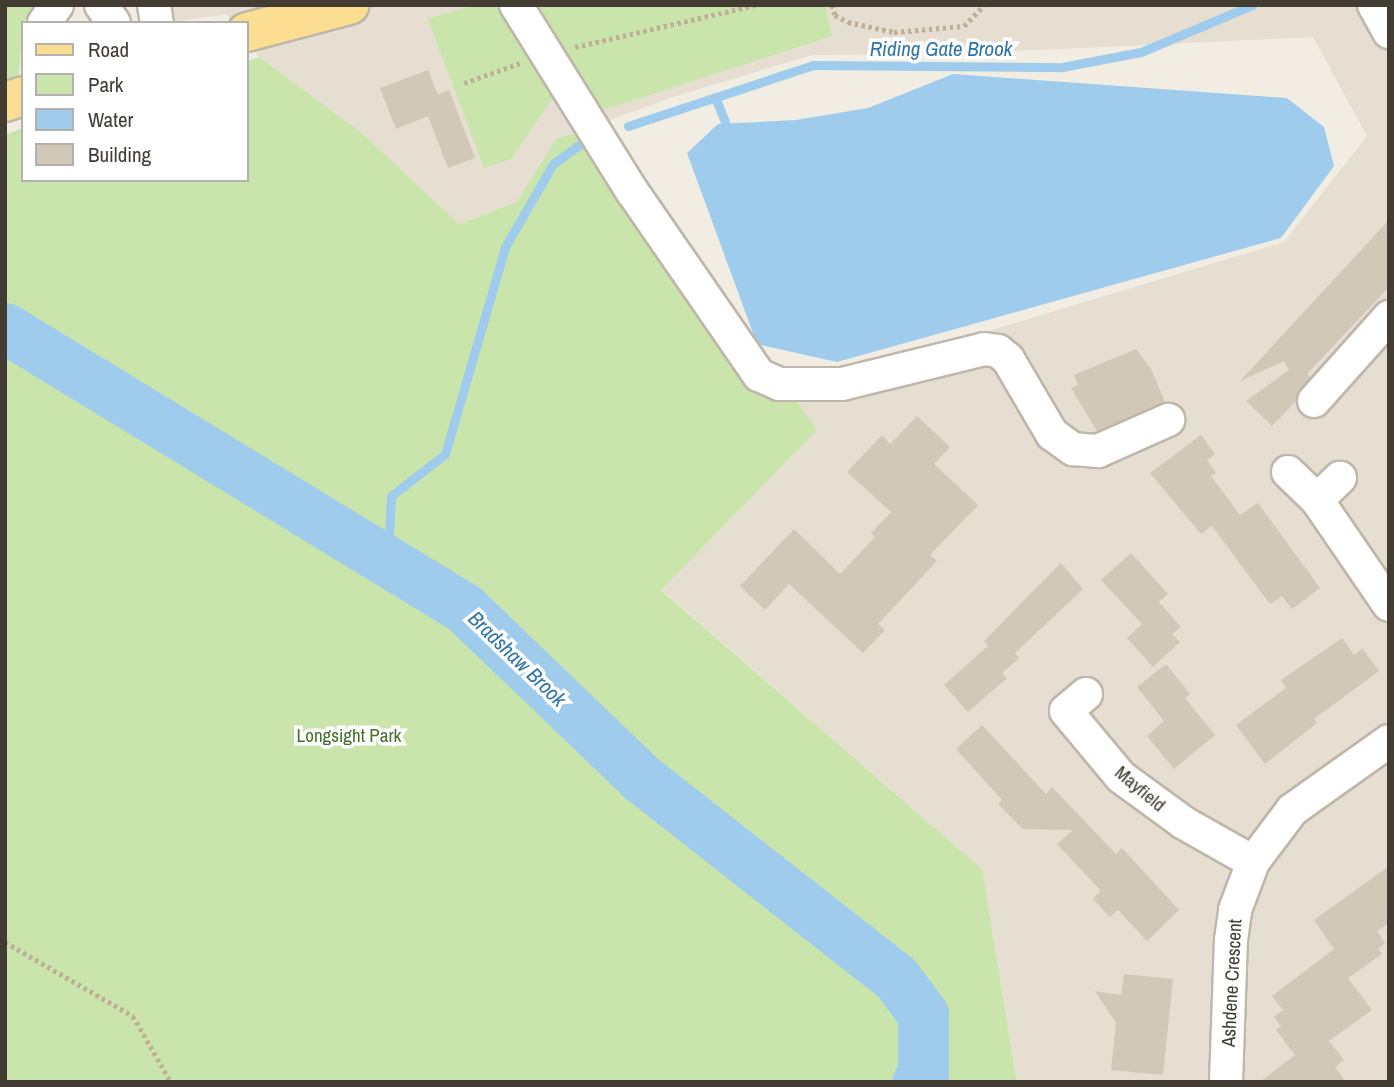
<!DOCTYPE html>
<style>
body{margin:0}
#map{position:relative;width:1394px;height:1087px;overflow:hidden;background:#f1ede2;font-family:"Archivo Narrow",sans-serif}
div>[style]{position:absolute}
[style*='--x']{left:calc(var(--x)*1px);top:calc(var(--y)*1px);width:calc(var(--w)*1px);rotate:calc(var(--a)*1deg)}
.residential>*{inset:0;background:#e5ded1}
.green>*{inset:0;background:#cae5ac}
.water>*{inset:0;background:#9fcced}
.stream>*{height:9px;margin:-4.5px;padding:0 4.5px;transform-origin:4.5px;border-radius:4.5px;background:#9fcced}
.river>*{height:51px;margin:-25.5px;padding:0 25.5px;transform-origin:25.5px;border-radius:25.5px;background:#9fcced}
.building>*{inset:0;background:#d2c8b8}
.path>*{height:4.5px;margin-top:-2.25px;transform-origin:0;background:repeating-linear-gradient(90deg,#bdb097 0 3.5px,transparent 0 7px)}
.roads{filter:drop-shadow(2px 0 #bfb7a9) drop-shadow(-2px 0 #bfb7a9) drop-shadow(0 2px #bfb7a9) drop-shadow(0 -2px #bfb7a9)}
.minor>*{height:32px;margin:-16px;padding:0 16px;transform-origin:16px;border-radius:16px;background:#fff}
.major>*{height:38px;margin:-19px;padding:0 19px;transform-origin:19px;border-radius:19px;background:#fbde91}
span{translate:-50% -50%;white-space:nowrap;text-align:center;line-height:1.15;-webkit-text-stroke:7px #fff;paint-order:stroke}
.park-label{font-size:19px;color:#437129}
.street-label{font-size:19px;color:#423c33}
.water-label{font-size:21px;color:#3075aa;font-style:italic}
.frame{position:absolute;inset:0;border:7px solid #423c33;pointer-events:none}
.legend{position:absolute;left:21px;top:21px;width:228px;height:161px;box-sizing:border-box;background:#fff;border:2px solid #b3b1ad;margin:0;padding:9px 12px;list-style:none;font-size:21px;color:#423c33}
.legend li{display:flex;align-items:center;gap:14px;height:35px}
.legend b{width:35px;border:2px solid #b3b1ad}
</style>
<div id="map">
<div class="residential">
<i style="clip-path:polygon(163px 5px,1389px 5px,1389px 1082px,1017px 1082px,982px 869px,661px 589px,817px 430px,794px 397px,852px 372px,1284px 242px,1367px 136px,1313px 37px,954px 54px,812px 55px,679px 95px,557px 139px,518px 202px,459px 224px,361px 132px,259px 57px,226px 14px,167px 23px)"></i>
</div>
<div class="green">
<i style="clip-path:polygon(5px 5px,36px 5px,23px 23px,19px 76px,5px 80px)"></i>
<i style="clip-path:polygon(475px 5px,497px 5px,554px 96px,511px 159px,484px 168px,428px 19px)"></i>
<i style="clip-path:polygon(538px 5px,825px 5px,832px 36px,597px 112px)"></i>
<i style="clip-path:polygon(259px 57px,361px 132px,459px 224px,517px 202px,556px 139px,575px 133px,752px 384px,794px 397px,817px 430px,661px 590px,982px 869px,1017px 1082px,5px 1082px,5px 135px,23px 128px,23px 180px,247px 180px,247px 61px)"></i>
</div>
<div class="water">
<i style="clip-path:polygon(953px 74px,1287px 98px,1324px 127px,1334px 166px,1281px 238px,837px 362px,757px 344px,687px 153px,718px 124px,796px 120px,868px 108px)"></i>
</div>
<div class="stream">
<i style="--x:715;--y:97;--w:27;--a:68"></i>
<i style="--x:628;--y:126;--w:195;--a:-18.2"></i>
<i style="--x:813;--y:65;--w:249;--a:0.5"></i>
<i style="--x:1062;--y:67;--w:80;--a:-10.8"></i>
<i style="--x:1141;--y:52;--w:121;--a:-22.9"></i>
<i style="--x:388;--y:561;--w:65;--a:-87.4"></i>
<i style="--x:391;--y:496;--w:68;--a:-37.9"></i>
<i style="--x:445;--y:454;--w:216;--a:-73.8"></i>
<i style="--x:505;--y:247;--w:96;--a:-60"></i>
<i style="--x:553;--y:164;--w:42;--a:-36.3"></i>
</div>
<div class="river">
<i style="--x:5;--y:328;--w:538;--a:31.38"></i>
<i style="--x:464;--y:608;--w:245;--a:43.8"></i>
<i style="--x:641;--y:778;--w:324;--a:38.1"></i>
<i style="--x:896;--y:978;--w:45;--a:53.1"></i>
<i style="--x:923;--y:1014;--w:62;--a:90"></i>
<i style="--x:923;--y:1076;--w:8;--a:135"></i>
</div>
<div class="building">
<i style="clip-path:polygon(428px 70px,438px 95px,449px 90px,475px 158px,448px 168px,428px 116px,396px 129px,380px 88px)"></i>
<i style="clip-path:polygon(1389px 220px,1389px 287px,1307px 374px,1310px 377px,1296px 401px,1272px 426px,1246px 401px,1289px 370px,1284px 361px,1240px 381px)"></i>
<i style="clip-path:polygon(1136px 349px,1151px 369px,1165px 402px,1097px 431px,1071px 388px,1078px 385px,1074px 375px)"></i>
<i style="clip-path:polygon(917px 416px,950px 447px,934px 464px,978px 505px,930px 555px,937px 561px,878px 624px,885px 630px,863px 653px,789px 584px,765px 610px,740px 586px,794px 529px,840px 574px,875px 537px,871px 533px,891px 512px,847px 472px,882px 435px,890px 444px)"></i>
<i style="clip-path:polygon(1201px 435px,1215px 454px,1207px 460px,1216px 473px,1211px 476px,1240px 515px,1258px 503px,1320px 588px,1292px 609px,1282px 596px,1270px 604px,1212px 526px,1201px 534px,1150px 473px)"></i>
<i style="clip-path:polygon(1131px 553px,1168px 594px,1159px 602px,1181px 627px,1172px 634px,1180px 642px,1153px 667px,1127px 638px,1142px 624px,1101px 580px)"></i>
<i style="clip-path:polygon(1061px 563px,1083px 589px,1015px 653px,1019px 658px,1002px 673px,1007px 678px,968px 712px,944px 685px,988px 646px,984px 641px)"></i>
<i style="clip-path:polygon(1342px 638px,1354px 655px,1362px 648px,1379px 671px,1314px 719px,1317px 723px,1265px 764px,1236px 725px,1286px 688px,1281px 680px)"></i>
<i style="clip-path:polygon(1166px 664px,1190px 694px,1185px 698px,1215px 735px,1174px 769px,1147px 736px,1164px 721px,1137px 687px)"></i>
<i style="clip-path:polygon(982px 725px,1046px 794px,1052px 787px,1116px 854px,1122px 848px,1179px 910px,1147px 941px,1118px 910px,1110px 917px,1093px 899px,1101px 891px,1057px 844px,1073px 830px,1023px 829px,998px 804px,1002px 800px,956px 749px)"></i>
<i style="clip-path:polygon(1389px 866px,1389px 923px,1377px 931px,1385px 943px,1378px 949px,1382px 954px,1348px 978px,1372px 1010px,1329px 1041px,1344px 1060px,1335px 1067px,1346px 1082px,1260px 1082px,1295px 1055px,1276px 1030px,1281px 1026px,1274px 1017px,1283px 1010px,1272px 996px,1334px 949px,1314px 920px)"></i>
<i style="clip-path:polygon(1124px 974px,1173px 979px,1163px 1075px,1111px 1070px,1116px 1023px,1095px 991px,1121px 995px)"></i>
</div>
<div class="path">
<i style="--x:832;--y:5;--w:10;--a:73"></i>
<i style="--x:835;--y:15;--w:15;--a:28"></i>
<i style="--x:848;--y:22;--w:47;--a:12.3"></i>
<i style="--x:894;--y:32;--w:70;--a:-4.9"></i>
<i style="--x:964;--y:26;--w:29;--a:-46"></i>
<i style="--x:575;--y:47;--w:186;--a:-13.1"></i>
<i style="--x:464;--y:83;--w:59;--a:-19.7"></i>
<i style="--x:5;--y:942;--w:148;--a:30"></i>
<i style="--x:133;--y:1016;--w:76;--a:60.1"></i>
</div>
<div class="roads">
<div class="minor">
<i style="--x:101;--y:5;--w:22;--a:54"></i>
<i style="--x:154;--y:5;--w:18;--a:81"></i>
<i style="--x:516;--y:5;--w:219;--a:58.1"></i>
<i style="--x:632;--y:191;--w:224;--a:55.4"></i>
<i style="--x:759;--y:375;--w:22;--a:24"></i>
<i style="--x:779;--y:384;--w:63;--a:0"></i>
<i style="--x:842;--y:384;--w:146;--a:-13.8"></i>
<i style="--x:984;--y:349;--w:14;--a:8"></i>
<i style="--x:998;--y:351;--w:13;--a:39"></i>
<i style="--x:1008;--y:359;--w:87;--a:59.6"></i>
<i style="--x:1052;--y:434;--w:26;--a:36"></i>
<i style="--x:1073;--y:449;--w:25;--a:5"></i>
<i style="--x:1098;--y:451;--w:77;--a:-23.9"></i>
<i style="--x:1374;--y:5;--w:31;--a:61"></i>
<i style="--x:44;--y:23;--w:22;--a:-54"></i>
<i style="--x:1314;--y:401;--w:113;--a:-48.2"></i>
<i style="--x:1288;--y:472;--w:40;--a:44"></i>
<i style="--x:1317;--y:500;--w:127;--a:55.6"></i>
<i style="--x:1317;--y:500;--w:32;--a:-44"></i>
<i style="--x:1086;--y:694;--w:26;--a:140"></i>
<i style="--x:1066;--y:711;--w:86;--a:50.2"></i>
<i style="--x:1121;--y:777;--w:78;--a:36.1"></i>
<i style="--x:1184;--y:823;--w:79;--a:29.5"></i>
<i style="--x:1226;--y:1082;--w:142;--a:-88"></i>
<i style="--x:1231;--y:940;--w:30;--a:-82"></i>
<i style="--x:1235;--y:910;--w:51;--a:-69.4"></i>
<i style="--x:1253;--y:862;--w:65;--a:-53.1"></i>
<i style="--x:1292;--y:810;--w:119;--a:-35.4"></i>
</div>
<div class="major">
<i style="--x:247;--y:32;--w:106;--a:-14.8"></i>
<i style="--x:5;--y:102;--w:19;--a:-18"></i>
</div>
</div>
<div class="park-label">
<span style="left:349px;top:736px">Longsight Park</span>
</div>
<div class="street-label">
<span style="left:1140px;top:789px;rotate:40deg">Mayfield</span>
<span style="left:1232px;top:983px;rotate:-87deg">Ashdene Crescent</span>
</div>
<div class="water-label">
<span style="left:941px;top:49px">Riding Gate Brook</span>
<span style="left:517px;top:659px;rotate:44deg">Bradshaw Brook</span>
</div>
<div class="frame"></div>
<ul class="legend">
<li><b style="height:9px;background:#fbde91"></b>Road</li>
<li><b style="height:19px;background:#cae5ac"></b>Park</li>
<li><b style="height:19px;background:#9fcced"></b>Water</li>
<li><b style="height:19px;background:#d2c8b8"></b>Building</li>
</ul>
</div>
